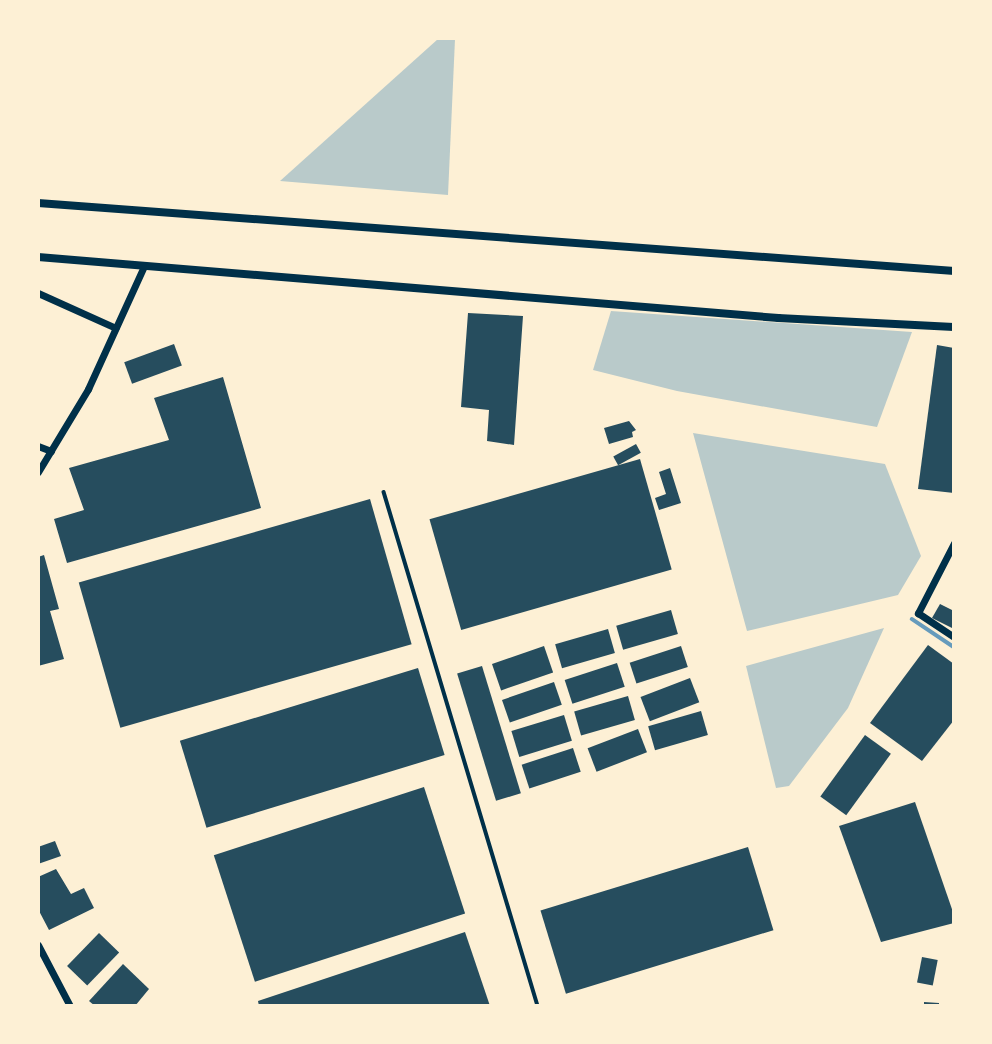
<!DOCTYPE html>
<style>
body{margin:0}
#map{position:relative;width:992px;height:1044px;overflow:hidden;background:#fdf0d5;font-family:Overpass,sans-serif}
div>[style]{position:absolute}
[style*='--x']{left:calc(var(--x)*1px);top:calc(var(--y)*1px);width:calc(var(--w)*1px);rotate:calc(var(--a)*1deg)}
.green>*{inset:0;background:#b9caca}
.stream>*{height:3.5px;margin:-1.75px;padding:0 1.75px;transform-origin:1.75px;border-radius:1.75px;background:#669bbc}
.building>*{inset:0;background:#264d5e;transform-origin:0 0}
.service>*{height:3.5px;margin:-1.75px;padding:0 1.75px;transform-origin:1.75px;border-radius:1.75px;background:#003049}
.minor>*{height:7px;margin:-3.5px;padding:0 3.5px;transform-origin:3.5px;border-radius:3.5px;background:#003049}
.tertiary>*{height:8px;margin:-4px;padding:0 4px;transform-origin:4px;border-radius:4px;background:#003049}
span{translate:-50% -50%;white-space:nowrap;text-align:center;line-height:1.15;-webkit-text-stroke:7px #fdf0d5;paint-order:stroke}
.frame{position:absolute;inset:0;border:40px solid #fdf0d5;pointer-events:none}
</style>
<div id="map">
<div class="green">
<i style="clip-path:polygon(438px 39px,455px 39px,448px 195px,280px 181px)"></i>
<i style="clip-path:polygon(611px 311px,912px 332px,877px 427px,677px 391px,593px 370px)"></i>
<i style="clip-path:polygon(693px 433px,885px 464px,921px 556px,898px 595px,747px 631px)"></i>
<i style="clip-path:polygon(884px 628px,848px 708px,789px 786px,776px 788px,746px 666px)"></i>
</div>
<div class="stream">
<i style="--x:912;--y:619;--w:50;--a:33.7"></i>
</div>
<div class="building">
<i style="clip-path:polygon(468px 313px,523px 316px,514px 445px,487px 441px,489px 410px,461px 407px)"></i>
<i style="left:174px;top:344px;width:23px;height:53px;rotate:70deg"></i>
<i style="clip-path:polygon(937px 345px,954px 348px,954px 493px,918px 489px)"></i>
<i style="clip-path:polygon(223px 377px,261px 508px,67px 563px,54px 519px,84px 510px,69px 468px,169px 440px,154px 398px)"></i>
<i style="clip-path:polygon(629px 421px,636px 430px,632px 432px,633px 437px,609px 444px,604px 428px)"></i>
<i style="left:636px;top:444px;width:10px;height:26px;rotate:61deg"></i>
<i style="left:640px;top:459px;width:115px;height:219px;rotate:74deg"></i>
<i style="clip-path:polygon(670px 468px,681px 503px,659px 510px,655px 498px,666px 494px,659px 472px)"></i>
<i style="left:370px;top:499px;width:151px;height:303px;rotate:74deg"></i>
<i style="clip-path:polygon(44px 555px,59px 609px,50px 611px,64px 659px,38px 666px,38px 557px)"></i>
<i style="clip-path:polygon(940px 604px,954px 611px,954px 629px,932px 618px)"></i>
<i style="left:671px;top:610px;width:25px;height:57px;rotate:74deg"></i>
<i style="left:608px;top:629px;width:25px;height:55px;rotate:74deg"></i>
<i style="clip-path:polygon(928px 645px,954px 664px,954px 720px,922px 761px,870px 723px)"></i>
<i style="left:544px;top:646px;width:28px;height:55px;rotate:71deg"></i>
<i style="left:681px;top:646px;width:22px;height:54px;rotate:72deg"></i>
<i style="left:617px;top:663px;width:25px;height:55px;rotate:72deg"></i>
<i style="left:482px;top:666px;width:133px;height:26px;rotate:73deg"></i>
<i style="left:418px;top:668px;width:91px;height:249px;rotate:73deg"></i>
<i style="left:690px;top:678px;width:26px;height:53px;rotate:69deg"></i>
<i style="left:554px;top:682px;width:24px;height:55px;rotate:71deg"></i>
<i style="left:628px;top:696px;width:25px;height:56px;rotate:74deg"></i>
<i style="left:701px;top:711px;width:25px;height:55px;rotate:74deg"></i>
<i style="left:564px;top:715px;width:27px;height:55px;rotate:73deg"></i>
<i style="left:638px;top:729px;width:25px;height:54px;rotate:69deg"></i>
<i style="left:865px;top:735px;width:32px;height:76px;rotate:36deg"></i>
<i style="left:573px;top:748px;width:25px;height:54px;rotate:72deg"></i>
<i style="left:424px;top:787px;width:133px;height:221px;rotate:72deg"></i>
<i style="clip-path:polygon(915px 802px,954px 915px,954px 923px,881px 942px,839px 826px)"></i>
<i style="clip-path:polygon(55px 841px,61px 856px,38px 864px,38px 847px)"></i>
<i style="left:748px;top:847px;width:87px;height:217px;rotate:73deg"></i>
<i style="clip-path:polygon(56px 869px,71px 894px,84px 888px,94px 908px,49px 930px,38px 909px,38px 877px)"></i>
<i style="clip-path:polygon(465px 932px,490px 1006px,259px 1006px,258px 1001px)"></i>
<i style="left:99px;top:933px;width:28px;height:46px;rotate:44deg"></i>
<i style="left:922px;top:957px;width:16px;height:26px;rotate:11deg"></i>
<i style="clip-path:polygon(123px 964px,149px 989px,135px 1006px,95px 1006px,89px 1001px)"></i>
<i style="clip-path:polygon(924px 1002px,939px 1003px,939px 1006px,924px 1006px)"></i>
</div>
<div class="service">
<i style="--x:384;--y:492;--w:537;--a:73.32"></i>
</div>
<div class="minor">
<i style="--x:38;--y:293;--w:85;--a:24.2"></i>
<i style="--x:38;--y:446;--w:14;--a:21"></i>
<i style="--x:38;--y:472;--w:97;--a:-58.9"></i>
<i style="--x:88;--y:389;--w:135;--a:-65.5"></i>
<i style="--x:954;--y:543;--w:79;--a:117.2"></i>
<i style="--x:918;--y:613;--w:43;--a:33.7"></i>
<i style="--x:38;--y:945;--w:69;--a:62.3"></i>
</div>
<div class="tertiary">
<i style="--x:38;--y:203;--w:919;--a:4.25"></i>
<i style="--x:38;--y:257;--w:743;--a:4.71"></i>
<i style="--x:778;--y:318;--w:176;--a:2.9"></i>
</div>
<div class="frame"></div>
</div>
